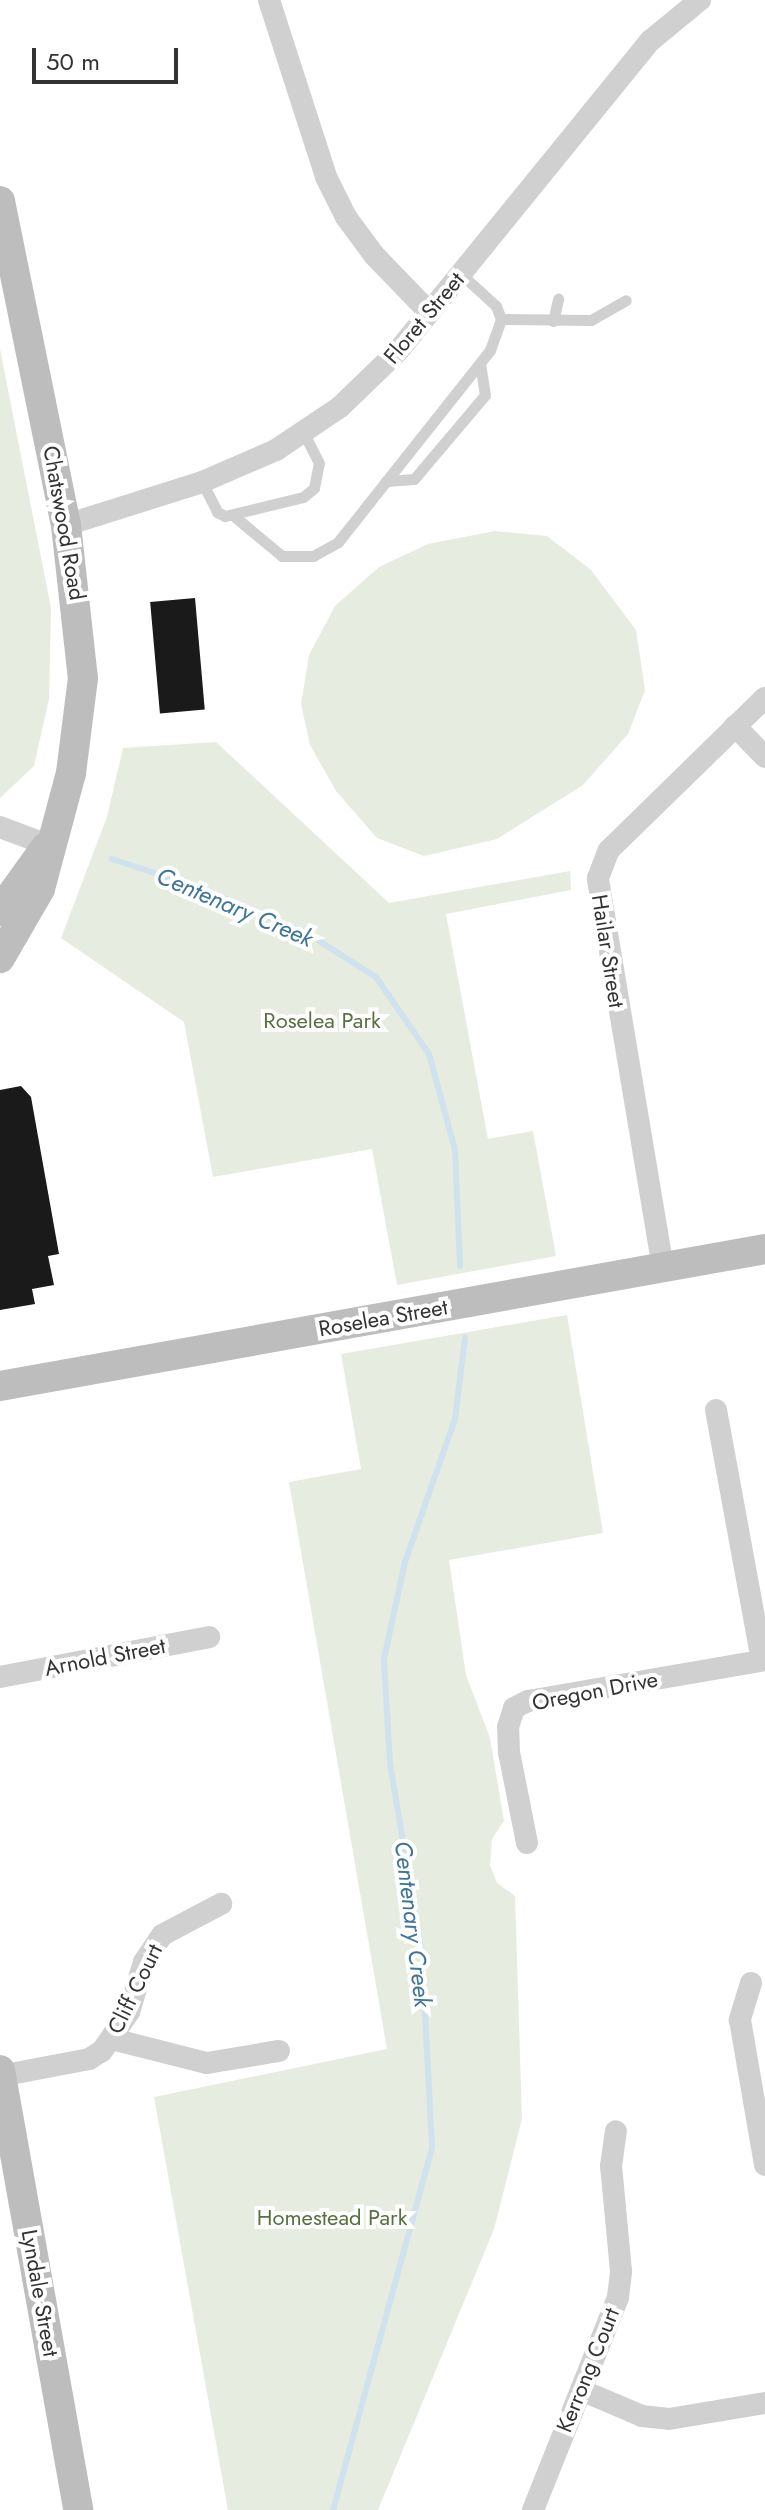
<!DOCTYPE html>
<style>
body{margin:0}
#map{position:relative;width:765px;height:2510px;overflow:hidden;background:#fff;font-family:Jost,sans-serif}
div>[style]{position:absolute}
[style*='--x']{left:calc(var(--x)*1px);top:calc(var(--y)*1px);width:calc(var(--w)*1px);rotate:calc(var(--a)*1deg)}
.green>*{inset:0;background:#e6ecdf}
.stream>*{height:6px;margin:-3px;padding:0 3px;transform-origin:3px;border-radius:3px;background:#cfe2ee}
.building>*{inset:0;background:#1a1a1a;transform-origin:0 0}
.lane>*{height:11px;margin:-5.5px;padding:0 5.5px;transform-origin:5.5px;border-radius:5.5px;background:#d0d0d0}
.street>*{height:22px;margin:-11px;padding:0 11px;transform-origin:11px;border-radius:11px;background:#d0d0d0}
.secondary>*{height:30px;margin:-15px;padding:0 15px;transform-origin:15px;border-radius:15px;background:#bdbdbd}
span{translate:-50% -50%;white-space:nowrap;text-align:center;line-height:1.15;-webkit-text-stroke:8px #fff;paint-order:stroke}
.street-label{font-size:22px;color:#333}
.park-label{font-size:22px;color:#56703f}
.water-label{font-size:24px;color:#3f7597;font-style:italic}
.scale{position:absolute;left:32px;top:48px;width:146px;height:36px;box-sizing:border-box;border:4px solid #333;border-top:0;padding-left:10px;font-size:24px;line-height:28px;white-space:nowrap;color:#333;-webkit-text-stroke:6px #fff;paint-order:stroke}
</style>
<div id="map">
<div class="green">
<i style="clip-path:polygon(0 349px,51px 608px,49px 699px,34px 766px,0 798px)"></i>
<i style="clip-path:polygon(495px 531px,547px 536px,591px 570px,636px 630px,645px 690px,628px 734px,583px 785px,497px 839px,424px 856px,377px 838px,336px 791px,310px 745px,301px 704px,309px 655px,335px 606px,379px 567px,428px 544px)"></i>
<i style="clip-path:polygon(216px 742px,389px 903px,570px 871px,571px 890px,446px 914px,488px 1139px,533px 1131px,556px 1256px,397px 1285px,372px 1149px,213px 1177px,184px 1022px,61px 938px,107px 817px,123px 748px)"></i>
<i style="clip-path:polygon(567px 1315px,603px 1533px,449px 1560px,466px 1675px,490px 1738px,504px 1821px,492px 1839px,490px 1865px,497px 1883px,515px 1896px,522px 2119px,494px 2229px,378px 2510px,228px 2510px,154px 2097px,387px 2049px,289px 1482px,361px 1469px,341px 1354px)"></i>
</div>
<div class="stream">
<i style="--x:112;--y:859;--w:93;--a:18.2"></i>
<i style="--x:200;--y:888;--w:117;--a:23.1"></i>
<i style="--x:308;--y:934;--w:80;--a:32.3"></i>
<i style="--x:376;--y:977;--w:93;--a:55.5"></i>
<i style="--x:429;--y:1054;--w:99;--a:74.8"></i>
<i style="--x:455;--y:1150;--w:116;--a:87.5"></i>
<i style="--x:333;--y:2510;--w:376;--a:-74.7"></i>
<i style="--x:432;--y:2147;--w:192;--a:-93"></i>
<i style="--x:422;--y:1955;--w:194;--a:-99.5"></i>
<i style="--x:390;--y:1764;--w:105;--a:-93.3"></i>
<i style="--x:384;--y:1659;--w:99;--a:-77.8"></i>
<i style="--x:405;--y:1562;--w:151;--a:-70.7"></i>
<i style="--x:455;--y:1419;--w:82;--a:-83"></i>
</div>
<div class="building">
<i style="left:195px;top:598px;width:112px;height:45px;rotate:85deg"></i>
<i style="clip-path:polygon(21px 1086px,31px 1097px,59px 1254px,48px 1256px,54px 1285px,32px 1289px,35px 1304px,0 1310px,0 1090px)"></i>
</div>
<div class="lane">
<i style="--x:501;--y:319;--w:90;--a:0.6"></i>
<i style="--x:591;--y:320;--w:40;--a:-29.7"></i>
<i style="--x:553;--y:321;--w:23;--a:-77"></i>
<i style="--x:386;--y:481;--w:28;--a:-4"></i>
<i style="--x:414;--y:479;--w:110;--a:-49.8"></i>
<i style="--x:485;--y:395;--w:32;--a:-99"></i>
<i style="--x:202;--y:482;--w:34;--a:63"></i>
<i style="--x:217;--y:512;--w:9;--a:27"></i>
<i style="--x:225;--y:516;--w:80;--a:-13.7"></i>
<i style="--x:303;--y:497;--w:14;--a:-39"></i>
<i style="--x:314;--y:488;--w:25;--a:-79"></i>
<i style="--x:319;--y:463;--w:34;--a:-117"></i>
<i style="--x:235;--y:517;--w:61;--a:39.7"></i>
<i style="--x:282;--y:556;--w:31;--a:0"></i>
<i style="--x:313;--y:556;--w:29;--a:-29"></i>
<i style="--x:338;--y:542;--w:245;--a:-51.6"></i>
<i style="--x:490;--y:350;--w:33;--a:-70"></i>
<i style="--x:501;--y:319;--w:14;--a:-111"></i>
<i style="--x:496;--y:306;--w:47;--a:-137.6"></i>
</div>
<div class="street">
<i style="--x:269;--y:0;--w:186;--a:72.1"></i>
<i style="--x:326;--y:177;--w:45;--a:63.4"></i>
<i style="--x:346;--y:217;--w:47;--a:53.6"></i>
<i style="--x:374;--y:255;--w:79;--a:46"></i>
<i style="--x:66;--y:525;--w:143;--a:-17.5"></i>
<i style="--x:202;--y:482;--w:81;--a:-23.4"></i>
<i style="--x:276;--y:450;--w:77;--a:-33.9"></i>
<i style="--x:340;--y:407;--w:81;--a:-44"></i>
<i style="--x:398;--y:351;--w:400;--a:-50.9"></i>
<i style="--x:650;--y:41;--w:65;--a:-39.4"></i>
<i style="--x:735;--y:726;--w:43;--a:45.9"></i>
<i style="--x:0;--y:827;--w:51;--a:20.6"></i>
<i style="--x:663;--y:1268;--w:395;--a:-99.5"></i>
<i style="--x:598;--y:878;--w:30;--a:-69"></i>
<i style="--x:609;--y:850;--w:218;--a:-44.3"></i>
<i style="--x:716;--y:1410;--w:254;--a:79.6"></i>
<i style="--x:0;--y:1677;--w:213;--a:-10.8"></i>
<i style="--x:527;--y:1843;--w:93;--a:-101.2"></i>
<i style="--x:509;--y:1752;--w:25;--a:-92"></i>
<i style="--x:508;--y:1727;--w:20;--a:-72"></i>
<i style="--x:514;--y:1708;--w:16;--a:-27"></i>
<i style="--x:528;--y:1701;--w:241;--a:-9.8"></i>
<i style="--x:751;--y:1983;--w:39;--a:107"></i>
<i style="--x:740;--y:2020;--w:147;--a:80.2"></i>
<i style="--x:112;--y:2039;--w:98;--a:14.2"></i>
<i style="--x:207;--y:2063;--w:73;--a:-9.5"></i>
<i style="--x:0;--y:2076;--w:91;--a:-10.8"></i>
<i style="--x:89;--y:2059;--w:15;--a:-32"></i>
<i style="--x:102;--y:2051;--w:47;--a:-55.3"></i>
<i style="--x:129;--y:2012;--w:52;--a:-73.3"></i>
<i style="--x:144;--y:1962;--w:32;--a:-56"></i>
<i style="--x:162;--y:1935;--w:67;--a:-27.7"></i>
<i style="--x:581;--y:2390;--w:66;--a:23.1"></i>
<i style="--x:642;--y:2416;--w:27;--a:6"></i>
<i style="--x:669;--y:2419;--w:97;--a:-9.5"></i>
<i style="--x:533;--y:2510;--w:229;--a:-68.2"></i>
<i style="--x:618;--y:2297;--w:26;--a:-83"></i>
<i style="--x:621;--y:2271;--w:105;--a:-95.4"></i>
<i style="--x:611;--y:2166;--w:35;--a:-82"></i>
</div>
<div class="secondary">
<i style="--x:0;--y:201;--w:331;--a:78.5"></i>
<i style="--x:66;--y:525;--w:154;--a:83.7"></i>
<i style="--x:83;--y:678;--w:96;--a:97.2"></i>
<i style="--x:71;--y:773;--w:120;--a:105"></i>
<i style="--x:40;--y:889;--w:80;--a:120.1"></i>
<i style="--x:0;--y:911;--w:79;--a:-54.3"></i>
<i style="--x:0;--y:1386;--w:777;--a:-10.15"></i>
<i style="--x:0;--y:2070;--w:447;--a:79.9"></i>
</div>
<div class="street-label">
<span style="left:424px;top:318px;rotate:-50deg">Floret Street</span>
<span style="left:64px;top:523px;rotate:80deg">Chatswood Road</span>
<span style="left:608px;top:951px;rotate:81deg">Hailar Street</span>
<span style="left:383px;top:1318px;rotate:-10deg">Roselea Street</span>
<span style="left:105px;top:1657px;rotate:-11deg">Arnold Street</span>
<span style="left:595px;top:1691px;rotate:-11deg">Oregon Drive</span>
<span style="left:135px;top:1989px;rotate:-64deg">Cliff Court</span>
<span style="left:40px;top:2293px;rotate:80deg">Lyndale Street</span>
<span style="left:588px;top:2370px;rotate:-68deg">Kerrong Court</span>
</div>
<div class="park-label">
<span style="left:322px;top:1021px">Roselea Park</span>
<span style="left:332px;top:2218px">Homestead Park</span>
</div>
<div class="water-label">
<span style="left:235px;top:907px;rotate:23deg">Centenary Creek</span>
<span style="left:413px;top:1924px;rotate:83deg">Centenary Creek</span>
</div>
<div class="scale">50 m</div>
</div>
